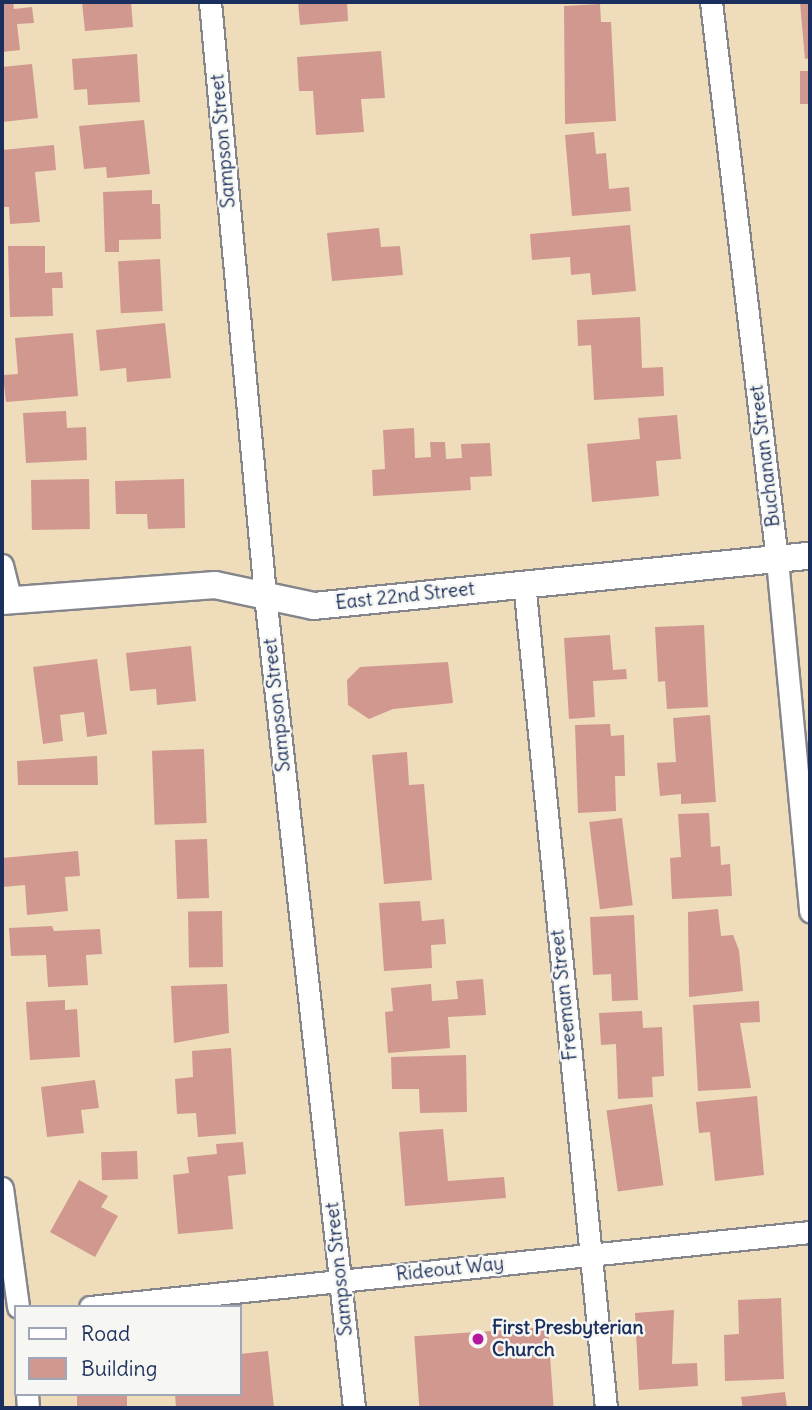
<!DOCTYPE html>
<style>
body{margin:0}
#map{position:relative;width:812px;height:1410px;overflow:hidden;background:#eedcba;font-family:Delius,sans-serif}
div>[style]{position:absolute}
[style*='--x']{left:calc(var(--x)*1px);top:calc(var(--y)*1px);width:calc(var(--w)*1px);rotate:calc(var(--a)*1deg)}
.building>*{inset:0;background:#d0988f;transform-origin:0 0}
.roads{filter:drop-shadow(2px 0 #84868c) drop-shadow(-2px 0 #84868c) drop-shadow(0 2px #84868c) drop-shadow(0 -2px #84868c)}
.minor>*{height:21px;margin:-10.5px;padding:0 10.5px;transform-origin:10.5px;border-radius:10.5px;background:#fff}
.tertiary>*{height:26px;margin:-13px;padding:0 13px;transform-origin:13px;border-radius:13px;background:#fff}
.dots>*{width:19px;height:19px;translate:-50% -50%;box-sizing:border-box;border:4px solid #f6f6f2;border-radius:50%}
span{translate:-50% -50%;white-space:nowrap;text-align:center;line-height:1.15;-webkit-text-stroke:5px #f6f6f2;paint-order:stroke}
.street-label{font-size:19px;color:#1b2f5e}
.poi-label{font-size:19px;color:#1b2f5e;font-weight:700}
.left{translate:0 -50%;text-align:left}
.frame{position:absolute;inset:0;border:4px solid #1b2f5e;pointer-events:none}
.legend{position:absolute;left:14px;top:1305px;width:228px;height:91px;box-sizing:border-box;background:#f6f6f2;border:2px solid #9ea6b7;margin:0;padding:9px 12px;list-style:none;font-size:21px;color:#1b2f5e}
.legend li{display:flex;align-items:center;gap:14px;height:35px}
.legend b{width:35px;border:2px solid #9ea6b7}
</style>
<div id="map">
<div class="building">
<i style="clip-path:polygon(2px 2px,13px 2px,14px 9px,32px 7px,34px 23px,17px 24px,20px 50px,2px 52px)"></i>
<i style="clip-path:polygon(82px 2px,131px 2px,133px 27px,85px 31px)"></i>
<i style="clip-path:polygon(298px 2px,347px 2px,348px 21px,300px 25px)"></i>
<i style="clip-path:polygon(800px 2px,810px 2px,810px 58px,805px 59px)"></i>
<i style="clip-path:polygon(600px 4px,601px 22px,611px 22px,616px 121px,565px 124px,564px 6px)"></i>
<i style="clip-path:polygon(381px 51px,385px 98px,361px 99px,364px 132px,316px 135px,313px 91px,299px 91px,297px 57px)"></i>
<i style="clip-path:polygon(137px 54px,140px 102px,88px 105px,87px 89px,74px 90px,72px 59px)"></i>
<i style="clip-path:polygon(32px 64px,38px 118px,2px 122px,2px 67px)"></i>
<i style="left:800px;top:71px;width:10px;height:33px"></i>
<i style="clip-path:polygon(144px 120px,150px 174px,107px 178px,106px 167px,84px 169px,79px 126px)"></i>
<i style="clip-path:polygon(594px 132px,596px 154px,606px 153px,609px 189px,629px 187px,631px 211px,572px 216px,565px 135px)"></i>
<i style="clip-path:polygon(54px 145px,56px 170px,35px 172px,40px 222px,10px 224px,9px 207px,2px 207px,2px 150px)"></i>
<i style="clip-path:polygon(152px 190px,152px 204px,160px 204px,161px 239px,119px 240px,119px 252px,105px 252px,103px 192px)"></i>
<i style="clip-path:polygon(630px 225px,636px 291px,592px 295px,590px 273px,571px 275px,570px 257px,532px 260px,530px 234px)"></i>
<i style="clip-path:polygon(379px 228px,381px 247px,400px 246px,403px 275px,332px 281px,327px 233px)"></i>
<i style="clip-path:polygon(8px 246px,45px 246px,45px 273px,62px 272px,63px 288px,52px 288px,53px 316px,10px 317px)"></i>
<i style="left:160px;top:259px;width:52px;height:42px;rotate:87deg"></i>
<i style="clip-path:polygon(640px 317px,642px 368px,663px 367px,664px 396px,594px 400px,591px 345px,578px 346px,577px 320px)"></i>
<i style="clip-path:polygon(165px 323px,171px 378px,127px 382px,126px 368px,100px 371px,96px 330px)"></i>
<i style="clip-path:polygon(73px 333px,78px 396px,6px 402px,3px 375px,18px 374px,15px 338px)"></i>
<i style="clip-path:polygon(66px 411px,67px 428px,86px 427px,87px 460px,26px 463px,23px 413px)"></i>
<i style="clip-path:polygon(677px 415px,681px 459px,656px 461px,659px 496px,592px 502px,587px 444px,640px 439px,638px 418px)"></i>
<i style="clip-path:polygon(414px 428px,415px 458px,431px 457px,430px 442px,445px 442px,446px 459px,462px 458px,461px 444px,490px 443px,492px 476px,470px 477px,471px 490px,373px 496px,372px 470px,385px 469px,383px 430px)"></i>
<i style="left:89px;top:479px;width:50px;height:58px;rotate:89deg"></i>
<i style="clip-path:polygon(184px 479px,185px 528px,148px 529px,147px 514px,116px 514px,115px 481px)"></i>
<i style="clip-path:polygon(704px 625px,708px 707px,667px 709px,665px 681px,658px 682px,655px 627px)"></i>
<i style="clip-path:polygon(610px 635px,613px 670px,626px 669px,627px 679px,593px 681px,595px 717px,569px 719px,564px 638px)"></i>
<i style="clip-path:polygon(191px 646px,196px 701px,157px 705px,156px 689px,130px 691px,126px 653px)"></i>
<i style="clip-path:polygon(97px 659px,107px 734px,87px 737px,84px 712px,60px 715px,63px 741px,43px 744px,33px 667px)"></i>
<i style="clip-path:polygon(448px 662px,453px 703px,393px 709px,369px 719px,348px 705px,347px 680px,360px 667px)"></i>
<i style="clip-path:polygon(710px 715px,716px 802px,681px 804px,681px 794px,660px 796px,657px 763px,676px 762px,673px 718px)"></i>
<i style="clip-path:polygon(610px 724px,611px 736px,624px 735px,625px 776px,615px 776px,616px 811px,578px 813px,575px 725px)"></i>
<i style="left:204px;top:749px;width:74px;height:52px;rotate:88deg"></i>
<i style="clip-path:polygon(407px 752px,409px 785px,424px 784px,432px 880px,384px 884px,372px 755px)"></i>
<i style="clip-path:polygon(97px 756px,98px 785px,18px 785px,17px 761px)"></i>
<i style="clip-path:polygon(709px 813px,711px 847px,720px 846px,721px 865px,730px 864px,732px 896px,672px 899px,670px 858px,681px 857px,678px 814px)"></i>
<i style="left:622px;top:818px;width:88px;height:33px;rotate:83deg"></i>
<i style="left:207px;top:839px;width:59px;height:32px;rotate:88deg"></i>
<i style="clip-path:polygon(78px 851px,80px 876px,65px 877px,68px 911px,27px 915px,25px 885px,2px 887px,2px 858px)"></i>
<i style="clip-path:polygon(420px 901px,422px 921px,444px 919px,446px 944px,431px 945px,432px 968px,384px 971px,379px 903px)"></i>
<i style="clip-path:polygon(718px 909px,721px 936px,733px 935px,739px 950px,743px 991px,689px 997px,688px 912px)"></i>
<i style="left:222px;top:911px;width:56px;height:34px;rotate:89deg"></i>
<i style="clip-path:polygon(634px 915px,638px 1000px,612px 1001px,611px 974px,593px 975px,590px 917px)"></i>
<i style="clip-path:polygon(52px 926px,54px 931px,100px 929px,102px 954px,86px 955px,88px 985px,48px 987px,46px 955px,11px 956px,9px 928px)"></i>
<i style="clip-path:polygon(483px 979px,486px 1015px,448px 1017px,450px 1048px,388px 1053px,385px 1012px,393px 1011px,391px 988px,431px 984px,432px 1001px,458px 999px,456px 981px)"></i>
<i style="clip-path:polygon(227px 984px,229px 1033px,174px 1043px,171px 986px)"></i>
<i style="clip-path:polygon(65px 1000px,65px 1010px,77px 1009px,80px 1057px,30px 1060px,26px 1002px)"></i>
<i style="clip-path:polygon(759px 1001px,760px 1022px,740px 1023px,751px 1088px,698px 1091px,693px 1005px)"></i>
<i style="clip-path:polygon(642px 1011px,643px 1028px,662px 1027px,664px 1076px,652px 1077px,653px 1097px,618px 1099px,616px 1044px,601px 1045px,599px 1013px)"></i>
<i style="clip-path:polygon(231px 1048px,236px 1134px,198px 1137px,196px 1113px,177px 1114px,175px 1079px,193px 1077px,192px 1051px)"></i>
<i style="clip-path:polygon(466px 1055px,467px 1112px,420px 1113px,419px 1089px,392px 1089px,391px 1057px)"></i>
<i style="clip-path:polygon(95px 1080px,99px 1108px,81px 1110px,84px 1133px,47px 1137px,41px 1087px)"></i>
<i style="clip-path:polygon(757px 1096px,764px 1175px,715px 1181px,710px 1132px,699px 1133px,696px 1102px)"></i>
<i style="left:652px;top:1104px;width:82px;height:46px;rotate:82deg"></i>
<i style="clip-path:polygon(443px 1129px,448px 1181px,504px 1177px,506px 1198px,405px 1206px,399px 1132px)"></i>
<i style="clip-path:polygon(243px 1142px,246px 1174px,228px 1176px,233px 1229px,178px 1234px,173px 1175px,189px 1173px,187px 1157px,217px 1154px,216px 1144px)"></i>
<i style="left:137px;top:1151px;width:28px;height:36px;rotate:88deg"></i>
<i style="clip-path:polygon(79px 1180px,108px 1196px,101px 1207px,118px 1216px,95px 1257px,50px 1232px)"></i>
<i style="clip-path:polygon(781px 1298px,784px 1379px,725px 1381px,724px 1335px,739px 1334px,738px 1300px)"></i>
<i style="clip-path:polygon(674px 1310px,672px 1364px,697px 1363px,698px 1386px,639px 1390px,635px 1313px)"></i>
<i style="left:548px;top:1327px;width:81px;height:134px;rotate:86deg"></i>
<i style="clip-path:polygon(268px 1351px,274px 1408px,176px 1408px,175px 1394px,240px 1394px,240px 1354px)"></i>
<i style="clip-path:polygon(785px 1392px,787px 1408px,743px 1408px,741px 1397px)"></i>
<i style="left:77px;top:1394px;width:50px;height:14px"></i>
</div>
<div class="roads">
<div class="minor">
<i style="--x:210;--y:2;--w:596;--a:84.7"></i>
<i style="--x:265;--y:595;--w:818;--a:83.75"></i>
<i style="--x:711;--y:2;--w:562;--a:83.25"></i>
<i style="--x:777;--y:560;--w:353;--a:84.6"></i>
<i style="--x:2;--y:565;--w:36;--a:76"></i>
<i style="--x:524;--y:582;--w:830;--a:84.33"></i>
<i style="--x:2;--y:1188;--w:120;--a:82.3"></i>
<i style="--x:90;--y:1307;--w:724;--a:-5.95"></i>
<i style="--x:27;--y:1394;--w:14;--a:86"></i>
</div>
<div class="tertiary">
<i style="--x:2;--y:601;--w:214;--a:-4.3"></i>
<i style="--x:215;--y:585;--w:101;--a:12"></i>
<i style="--x:314;--y:606;--w:499;--a:-5.8"></i>
</div>
</div>
<div class="dots">
<i style="left:478px;top:1339px;background:#b5179e"></i>
</div>
<div class="street-label">
<span style="left:223px;top:141px;rotate:-95deg">Sampson Street</span>
<span style="left:765px;top:456px;rotate:-97deg">Buchanan Street</span>
<span style="left:405px;top:596px;rotate:-6deg">East 22nd Street</span>
<span style="left:277px;top:705px;rotate:-96deg">Sampson Street</span>
<span style="left:564px;top:995px;rotate:-96deg">Freeman Street</span>
<span style="left:339px;top:1269px;rotate:-96deg">Sampson Street</span>
<span style="left:450px;top:1269px;rotate:-6deg">Rideout Way</span>
</div>
<div class="poi-label">
<span class="left" style="left:492px;top:1339px">First Presbyterian<br>Church</span>
</div>
<div class="frame"></div>
<ul class="legend">
<li><b style="height:9px;background:#fff"></b>Road</li>
<li><b style="height:19px;background:#d0988f"></b>Building</li>
</ul>
</div>
